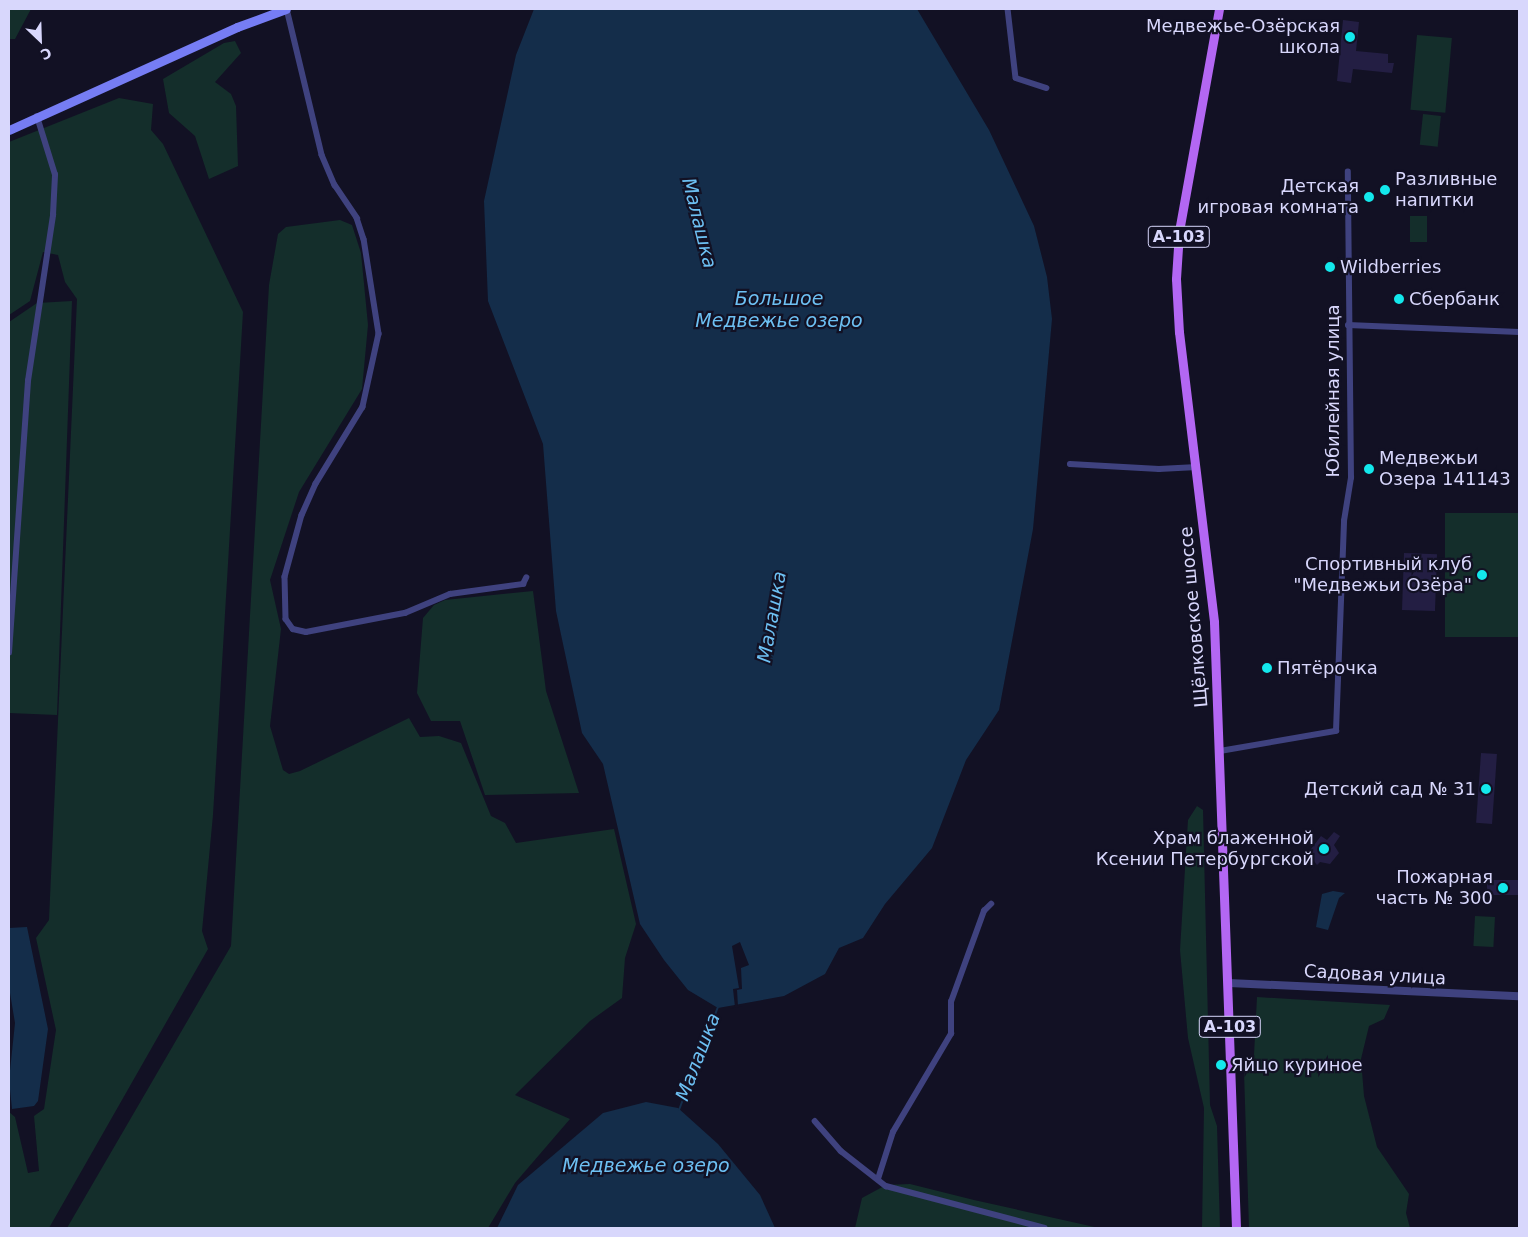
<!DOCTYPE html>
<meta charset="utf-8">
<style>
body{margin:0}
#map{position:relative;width:1528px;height:1237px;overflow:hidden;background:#121124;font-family:"DejaVu Sans",sans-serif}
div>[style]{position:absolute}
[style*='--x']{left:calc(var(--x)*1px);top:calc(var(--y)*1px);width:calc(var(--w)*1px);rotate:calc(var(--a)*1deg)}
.green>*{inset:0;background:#142e2b;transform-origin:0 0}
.water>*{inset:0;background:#142d4a}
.pier>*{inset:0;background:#121124}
.stream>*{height:2px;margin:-1px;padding:0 1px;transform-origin:1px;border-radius:1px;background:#142d4a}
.building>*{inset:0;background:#231e43;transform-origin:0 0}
.minor>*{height:5.5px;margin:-2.75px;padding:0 2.75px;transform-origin:2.75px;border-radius:2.75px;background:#3f427f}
.tertiary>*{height:8px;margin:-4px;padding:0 4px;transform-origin:4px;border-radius:4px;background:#3f427f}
.secondary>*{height:9px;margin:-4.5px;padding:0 4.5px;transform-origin:4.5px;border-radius:4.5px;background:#767df4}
.primary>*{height:9px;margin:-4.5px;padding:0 4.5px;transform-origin:4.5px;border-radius:4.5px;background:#b367f3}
.dots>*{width:14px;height:14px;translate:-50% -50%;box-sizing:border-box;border:2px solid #121124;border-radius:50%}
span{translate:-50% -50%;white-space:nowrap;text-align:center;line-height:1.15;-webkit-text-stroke:4.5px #121124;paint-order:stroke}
.shield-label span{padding:1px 4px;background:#121124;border:1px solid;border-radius:4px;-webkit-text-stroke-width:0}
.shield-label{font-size:16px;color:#d8d7fc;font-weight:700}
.poi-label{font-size:18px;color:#d8d7fc}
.right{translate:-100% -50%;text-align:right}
.left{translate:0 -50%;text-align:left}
.street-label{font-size:18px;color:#d8d7fc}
.water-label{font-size:19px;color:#6dc0f3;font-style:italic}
.frame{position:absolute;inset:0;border:10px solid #d8d7fc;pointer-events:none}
.north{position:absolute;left:15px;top:15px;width:50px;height:50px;-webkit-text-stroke:4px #121124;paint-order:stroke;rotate:156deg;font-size:14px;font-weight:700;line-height:20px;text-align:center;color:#d8d7fc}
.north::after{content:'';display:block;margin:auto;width:18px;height:22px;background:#d8d7fc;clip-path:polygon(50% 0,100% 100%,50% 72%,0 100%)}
</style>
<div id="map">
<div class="green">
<i style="clip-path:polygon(9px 9px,31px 9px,15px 39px,9px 39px)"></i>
<i style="left:1417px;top:35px;width:35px;height:75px;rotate:5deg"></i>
<i style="clip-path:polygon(235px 41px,241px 53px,215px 82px,231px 94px,236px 106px,238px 166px,209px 179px,195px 136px,169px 113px,163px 79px,224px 43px)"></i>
<i style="clip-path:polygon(119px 98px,153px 104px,151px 130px,163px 144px,243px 312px,213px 815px,202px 931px,208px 949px,49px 1228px,9px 1228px,9px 1112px,15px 1117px,28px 1173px,39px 1171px,34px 1116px,44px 1109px,56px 1030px,36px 938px,49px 920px,77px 299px,65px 282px,58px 255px,43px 252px,30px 301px,9px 315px,9px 142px)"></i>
<i style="left:1423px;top:114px;width:18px;height:31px;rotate:6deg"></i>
<i style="left:1410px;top:216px;width:17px;height:26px"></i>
<i style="clip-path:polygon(340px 220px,352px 225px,361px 253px,368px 325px,362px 389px,299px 492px,270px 580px,281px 629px,270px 726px,283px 770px,289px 774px,300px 771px,409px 718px,420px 737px,439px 736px,461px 743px,491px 816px,505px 823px,516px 843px,614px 829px,636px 924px,625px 958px,622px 998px,590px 1021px,515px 1095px,570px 1119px,515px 1183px,488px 1228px,67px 1228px,231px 946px,269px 285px,278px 234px,286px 227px)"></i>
<i style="clip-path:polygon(72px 301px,57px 715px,9px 713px,9px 322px,37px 303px)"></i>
<i style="left:1445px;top:513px;width:74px;height:124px"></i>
<i style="clip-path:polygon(533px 591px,546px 691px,579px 793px,485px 795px,460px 721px,431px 721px,417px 693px,423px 618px,434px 605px,445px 600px)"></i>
<i style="clip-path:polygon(1197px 806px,1203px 810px,1210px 1105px,1217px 1126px,1220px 1228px,1202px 1228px,1204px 1108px,1188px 1038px,1180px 950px,1188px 820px)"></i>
<i style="left:1475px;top:916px;width:20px;height:30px;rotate:3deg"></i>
<i style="clip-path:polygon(1257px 997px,1390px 1005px,1384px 1019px,1369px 1026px,1361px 1059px,1364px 1096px,1377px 1147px,1409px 1194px,1406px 1213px,1410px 1228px,1249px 1228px,1244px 1072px,1254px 1055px)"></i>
<i style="clip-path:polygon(910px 1184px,974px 1200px,1099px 1228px,855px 1228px,862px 1198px,886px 1185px)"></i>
</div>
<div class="water">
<i style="clip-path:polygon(534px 9px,917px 9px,989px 130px,1034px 226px,1047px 277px,1052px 319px,1033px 529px,999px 710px,966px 760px,932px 848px,885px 904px,863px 938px,839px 948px,825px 974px,784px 996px,718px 1008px,688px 990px,664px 960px,640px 924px,603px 764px,582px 733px,556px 611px,543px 444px,488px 301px,484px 201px,516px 55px)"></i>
<i style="clip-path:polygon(1333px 891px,1345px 893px,1339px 898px,1328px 930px,1316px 927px,1322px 894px)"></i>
<i style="clip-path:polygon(27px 927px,48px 1029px,38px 1101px,34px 1106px,12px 1109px,9px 1080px,15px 1023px,9px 987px,9px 928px)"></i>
<i style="clip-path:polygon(646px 1102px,678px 1108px,718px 1144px,760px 1195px,775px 1228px,497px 1228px,518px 1185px,603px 1113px)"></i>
</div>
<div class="pier">
<i style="clip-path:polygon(740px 942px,749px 965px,741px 968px,742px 989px,737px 990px,738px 1006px,743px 1006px,730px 1009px,735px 1007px,733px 989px,739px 988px,732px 946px)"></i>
</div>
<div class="stream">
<i style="--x:679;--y:1110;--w:110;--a:-69.3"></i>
</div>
<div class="building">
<i style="clip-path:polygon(1343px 20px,1359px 22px,1356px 51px,1388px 54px,1388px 63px,1394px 63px,1392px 73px,1353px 69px,1351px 83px,1337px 81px)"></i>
<i style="left:1404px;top:553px;width:33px;height:57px;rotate:2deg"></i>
<i style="left:1481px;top:753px;width:16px;height:70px;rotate:4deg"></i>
<i style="clip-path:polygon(1334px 832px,1340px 836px,1334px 845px,1339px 853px,1330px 864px,1320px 862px,1317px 865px,1308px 853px,1321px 836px,1327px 840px)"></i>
<i style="left:1487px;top:880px;width:32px;height:15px"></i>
</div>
<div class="minor">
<i style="--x:287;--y:9;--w:150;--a:76.5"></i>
<i style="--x:322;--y:155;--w:33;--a:67"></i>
<i style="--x:335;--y:185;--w:40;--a:56"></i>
<i style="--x:357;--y:218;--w:22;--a:72"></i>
<i style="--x:364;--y:239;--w:96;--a:81"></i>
<i style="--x:379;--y:334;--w:75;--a:102.4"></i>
<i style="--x:363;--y:407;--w:90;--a:121.4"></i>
<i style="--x:316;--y:484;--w:34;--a:114"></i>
<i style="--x:302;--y:515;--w:64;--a:105.3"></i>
<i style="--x:285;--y:577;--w:42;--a:88.6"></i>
<i style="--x:286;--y:619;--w:12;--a:55"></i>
<i style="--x:293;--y:629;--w:13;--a:13"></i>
<i style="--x:306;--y:632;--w:101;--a:-10.9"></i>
<i style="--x:405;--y:613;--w:49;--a:-22.9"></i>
<i style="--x:450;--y:594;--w:74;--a:-7.8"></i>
<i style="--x:523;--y:584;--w:7;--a:-63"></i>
<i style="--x:1008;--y:9;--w:69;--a:83.4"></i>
<i style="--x:1016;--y:78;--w:32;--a:18"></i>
<i style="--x:1348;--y:325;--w:171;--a:2.3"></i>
<i style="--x:1070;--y:464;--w:89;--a:3.2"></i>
<i style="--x:1159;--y:469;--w:38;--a:-3"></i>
<i style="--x:9;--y:653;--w:273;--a:-86"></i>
<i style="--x:28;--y:381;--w:168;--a:-81.4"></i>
<i style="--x:53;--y:215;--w:40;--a:-87.1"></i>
<i style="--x:55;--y:175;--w:61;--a:-107.2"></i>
<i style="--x:1220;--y:751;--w:118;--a:-9.8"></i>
<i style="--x:1336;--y:731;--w:210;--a:-87.8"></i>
<i style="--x:1344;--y:521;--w:44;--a:-80.8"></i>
<i style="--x:1351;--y:478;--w:306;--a:-90.6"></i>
<i style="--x:815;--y:1121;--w:40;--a:49"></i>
<i style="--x:841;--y:1151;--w:57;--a:37.9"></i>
<i style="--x:886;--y:1186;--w:164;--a:14.8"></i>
<i style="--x:878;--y:1179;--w:49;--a:-72.3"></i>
<i style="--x:893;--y:1132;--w:114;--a:-59.4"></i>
<i style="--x:951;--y:1034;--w:32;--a:-90"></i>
<i style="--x:951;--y:1002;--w:97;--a:-70.1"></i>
<i style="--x:984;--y:911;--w:10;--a:-45"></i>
</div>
<div class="tertiary">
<i style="--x:1229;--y:983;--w:290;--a:2.6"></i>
</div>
<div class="secondary">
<i style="--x:9;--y:130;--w:250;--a:-24.3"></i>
<i style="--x:237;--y:27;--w:52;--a:-20.2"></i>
</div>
<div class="primary">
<i style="--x:1219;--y:9;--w:227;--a:100.2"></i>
<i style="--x:1179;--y:232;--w:47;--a:93.7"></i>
<i style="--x:1176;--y:279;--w:53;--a:86.8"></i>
<i style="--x:1179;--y:332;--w:292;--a:83.1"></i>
<i style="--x:1214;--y:622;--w:606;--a:87.92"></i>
</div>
<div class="dots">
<i style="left:1350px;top:37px;background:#13e8ec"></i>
<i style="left:1385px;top:190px;background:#13e8ec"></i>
<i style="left:1369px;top:197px;background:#13e8ec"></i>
<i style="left:1330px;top:267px;background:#13e8ec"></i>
<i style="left:1399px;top:299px;background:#13e8ec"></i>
<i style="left:1369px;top:469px;background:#13e8ec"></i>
<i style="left:1482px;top:575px;background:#13e8ec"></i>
<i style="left:1267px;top:668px;background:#13e8ec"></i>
<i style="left:1486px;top:789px;background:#13e8ec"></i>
<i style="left:1324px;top:849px;background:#13e8ec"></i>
<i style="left:1503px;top:888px;background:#13e8ec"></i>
<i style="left:1221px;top:1065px;background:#13e8ec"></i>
</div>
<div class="shield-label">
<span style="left:1179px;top:237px">А-103</span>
<span style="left:1230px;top:1027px">А-103</span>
</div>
<div class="poi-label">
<span class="right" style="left:1340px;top:37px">Медвежье-Озёрская<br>школа</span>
<span class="left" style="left:1395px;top:190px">Разливные<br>напитки</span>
<span class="right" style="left:1359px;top:197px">Детская<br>игровая комната</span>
<span class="left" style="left:1340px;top:267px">Wildberries</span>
<span class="left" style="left:1409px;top:299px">Сбербанк</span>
<span class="left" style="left:1379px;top:469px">Медвежьи<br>Озера 141143</span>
<span class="right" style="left:1472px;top:575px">Спортивный клуб<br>"Медвежьи Озёра"</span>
<span class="left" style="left:1277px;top:668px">Пятёрочка</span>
<span class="right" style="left:1476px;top:789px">Детский сад № 31</span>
<span class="right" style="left:1314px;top:849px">Храм блаженной<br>Ксении Петербургской</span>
<span class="right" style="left:1493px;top:888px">Пожарная<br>часть № 300</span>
<span class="left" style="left:1231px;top:1065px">Яйцо куриное</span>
</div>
<div class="street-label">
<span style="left:1333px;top:391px;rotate:-90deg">Юбилейная улица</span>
<span style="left:1194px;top:617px;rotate:-95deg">Щёлковское шоссе</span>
<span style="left:1375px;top:975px;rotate:3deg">Садовая улица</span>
</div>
<div class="water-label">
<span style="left:699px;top:223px;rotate:76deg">Малашка</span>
<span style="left:779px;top:310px">Большое<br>Медвежье озеро</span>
<span style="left:772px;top:617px;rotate:-80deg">Малашка</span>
<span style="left:698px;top:1057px;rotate:-69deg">Малашка</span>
<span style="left:646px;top:1166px">Медвежье озеро</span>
</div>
<div class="frame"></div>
<div class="north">С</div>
</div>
